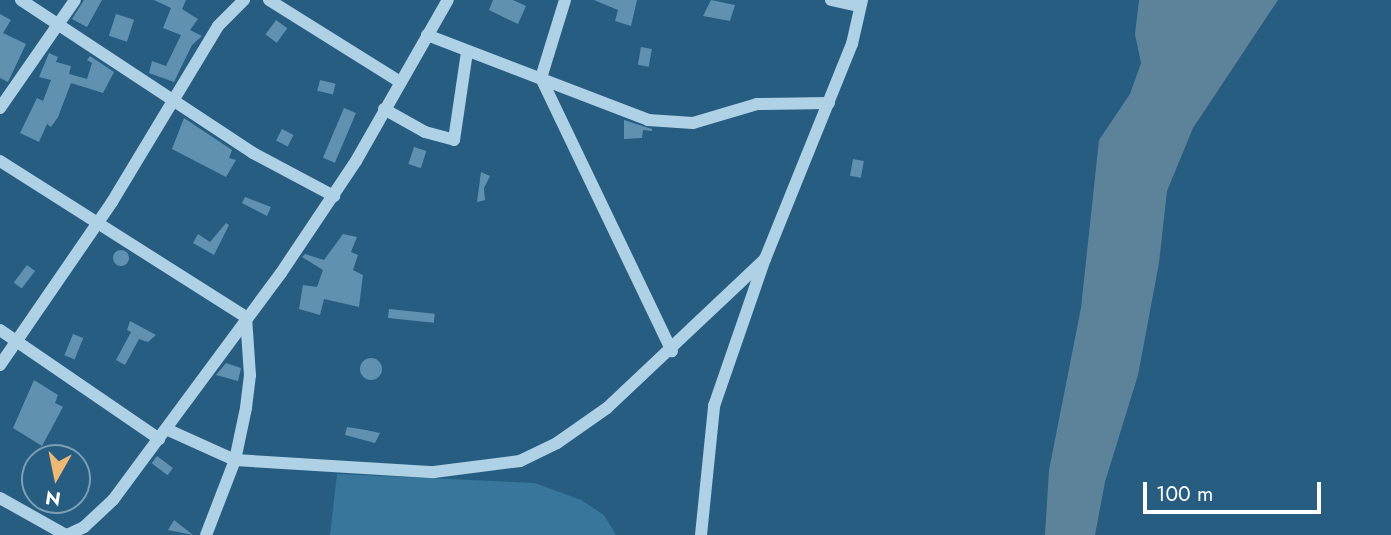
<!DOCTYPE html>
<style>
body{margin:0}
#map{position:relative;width:1391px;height:535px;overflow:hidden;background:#275d81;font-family:Jost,sans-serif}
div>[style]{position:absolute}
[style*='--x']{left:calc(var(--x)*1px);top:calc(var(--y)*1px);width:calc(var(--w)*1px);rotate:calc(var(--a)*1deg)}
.green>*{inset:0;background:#38769c}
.water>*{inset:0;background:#5d839b}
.building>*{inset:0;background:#6091b1;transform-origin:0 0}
.round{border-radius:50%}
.minor>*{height:12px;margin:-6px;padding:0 6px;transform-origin:6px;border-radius:6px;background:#afd1e6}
span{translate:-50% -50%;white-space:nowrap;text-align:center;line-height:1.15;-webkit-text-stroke:7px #275d81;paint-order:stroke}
.north{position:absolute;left:21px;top:444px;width:70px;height:70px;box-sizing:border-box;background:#275d81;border:2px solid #7d9eb3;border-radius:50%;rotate:189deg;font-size:19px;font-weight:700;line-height:28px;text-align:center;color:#fff}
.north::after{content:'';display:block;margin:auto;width:24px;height:32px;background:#eeb875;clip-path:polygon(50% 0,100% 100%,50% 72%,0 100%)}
.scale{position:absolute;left:1143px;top:482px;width:178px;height:32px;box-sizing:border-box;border:4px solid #fff;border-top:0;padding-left:9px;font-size:21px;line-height:24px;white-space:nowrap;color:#fff;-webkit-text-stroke:5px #275d81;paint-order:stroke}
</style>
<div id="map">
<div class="green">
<i style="clip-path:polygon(337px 474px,535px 483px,581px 500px,604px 515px,616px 535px,330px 535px)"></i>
</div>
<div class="water">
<i style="clip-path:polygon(1139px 0,1278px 0,1193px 128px,1167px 191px,1159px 263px,1138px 375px,1105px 482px,1095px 535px,1045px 535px,1049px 470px,1081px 308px,1099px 140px,1130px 94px,1141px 63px,1135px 34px)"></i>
</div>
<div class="building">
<i style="clip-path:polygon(84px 0,102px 0,87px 27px,72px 19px)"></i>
<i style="clip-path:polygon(154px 0,186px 0,182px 9px,198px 19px,190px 30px,202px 36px,192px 45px,174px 82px,149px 73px,152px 61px,166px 66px,181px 35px,163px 28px,171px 8px)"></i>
<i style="clip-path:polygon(493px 0,513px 0,526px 6px,518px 24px,489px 10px)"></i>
<i style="clip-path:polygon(594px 0,637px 0,631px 26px,615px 21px,618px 10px)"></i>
<i style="clip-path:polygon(711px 0,735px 5px,730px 21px,703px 16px)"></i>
<i style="clip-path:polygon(0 14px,11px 20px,3px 33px,26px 44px,8px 82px,0 78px)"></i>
<i style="left:116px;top:14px;width:19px;height:23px;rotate:18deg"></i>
<i style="left:276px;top:20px;width:14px;height:18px;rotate:36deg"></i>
<i style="left:641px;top:47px;width:11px;height:18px;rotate:10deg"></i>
<i style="clip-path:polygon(49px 53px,58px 57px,56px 62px,71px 66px,69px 74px,87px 79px,92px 63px,87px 60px,90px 56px,114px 72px,103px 93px,71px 83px,58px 117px,51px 127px,47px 124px,39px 142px,20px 133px,37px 98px,43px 101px,51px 80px,39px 77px)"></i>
<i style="left:320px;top:80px;width:16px;height:11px;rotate:14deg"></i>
<i style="left:344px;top:108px;width:13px;height:54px;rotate:23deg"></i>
<i style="clip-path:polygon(184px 118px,232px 150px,229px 158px,236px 160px,226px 177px,172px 149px)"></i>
<i style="clip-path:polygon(624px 120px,652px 129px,652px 131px,643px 130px,642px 138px,624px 139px)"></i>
<i style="left:282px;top:129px;width:13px;height:13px;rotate:27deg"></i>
<i style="left:414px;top:147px;width:13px;height:18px;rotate:18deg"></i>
<i style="left:853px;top:159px;width:11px;height:17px;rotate:10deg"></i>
<i style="clip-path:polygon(481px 172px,490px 176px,484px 188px,485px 200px,477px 202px)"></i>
<i style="clip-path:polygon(245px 197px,271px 207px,267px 216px,242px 203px)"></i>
<i style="clip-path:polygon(226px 223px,229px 225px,214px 255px,193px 243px,198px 234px,210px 242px)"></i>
<i style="clip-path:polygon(343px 234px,357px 237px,351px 252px,358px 255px,353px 270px,363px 275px,359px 307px,324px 299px,320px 315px,299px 309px,303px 285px,317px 287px,323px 270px,302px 257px,305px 254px,324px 260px)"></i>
<i class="round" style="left:113px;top:250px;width:16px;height:16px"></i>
<i style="left:27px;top:265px;width:10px;height:22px;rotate:37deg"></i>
<i style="left:389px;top:309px;width:46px;height:9px;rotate:6deg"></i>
<i style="clip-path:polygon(130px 321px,156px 335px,148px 342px,139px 339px,125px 365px,116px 360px,131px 332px,127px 330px)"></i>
<i style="left:73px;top:334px;width:11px;height:23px;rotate:22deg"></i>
<i class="round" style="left:360px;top:358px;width:22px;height:22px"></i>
<i style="clip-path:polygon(226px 363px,241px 368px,238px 381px,216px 375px)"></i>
<i style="clip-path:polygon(34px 380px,58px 395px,55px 403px,63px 407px,42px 446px,13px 428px)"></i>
<i style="clip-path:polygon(347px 427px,366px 430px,380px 433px,375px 443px,345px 435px)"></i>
<i style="left:157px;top:456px;width:20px;height:9px;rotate:37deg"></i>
<i style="clip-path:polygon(174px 520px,193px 535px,168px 530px)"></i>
</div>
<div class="minor">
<i style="--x:21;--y:0;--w:278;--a:33.4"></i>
<i style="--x:253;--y:153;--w:92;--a:28"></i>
<i style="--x:269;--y:0;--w:155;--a:32"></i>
<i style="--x:565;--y:0;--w:82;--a:107.1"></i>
<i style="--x:541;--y:78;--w:303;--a:64.4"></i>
<i style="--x:831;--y:0;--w:29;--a:12"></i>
<i style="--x:427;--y:35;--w:237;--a:21"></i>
<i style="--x:648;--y:120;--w:45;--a:3.8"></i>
<i style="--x:693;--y:123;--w:67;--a:-16.5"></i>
<i style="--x:757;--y:104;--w:72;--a:-0.8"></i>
<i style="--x:0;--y:108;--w:131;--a:-55.2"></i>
<i style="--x:384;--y:109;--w:47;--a:29.3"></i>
<i style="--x:425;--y:132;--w:30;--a:15"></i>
<i style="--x:454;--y:140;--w:89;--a:-81.6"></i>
<i style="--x:0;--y:161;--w:291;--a:32.4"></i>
<i style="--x:246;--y:317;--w:58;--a:86.1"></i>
<i style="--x:250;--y:375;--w:33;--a:97"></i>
<i style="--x:246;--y:408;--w:53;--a:101.9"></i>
<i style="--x:235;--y:460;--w:80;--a:111.1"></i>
<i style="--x:0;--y:330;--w:193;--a:34.4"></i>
<i style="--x:0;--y:365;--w:198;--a:-55.5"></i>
<i style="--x:112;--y:202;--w:205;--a:-58.9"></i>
<i style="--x:218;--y:26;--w:37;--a:-45"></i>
<i style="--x:166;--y:429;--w:76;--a:24.2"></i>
<i style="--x:235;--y:460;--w:199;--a:3.5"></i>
<i style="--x:434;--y:472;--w:87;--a:-7.3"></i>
<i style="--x:520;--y:461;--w:41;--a:-25.9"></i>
<i style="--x:557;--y:443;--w:61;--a:-35"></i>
<i style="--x:607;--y:408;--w:217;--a:-43.3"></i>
<i style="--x:0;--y:498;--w:76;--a:29.3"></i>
<i style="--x:67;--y:535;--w:19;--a:-25"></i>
<i style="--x:84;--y:527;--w:40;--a:-43"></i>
<i style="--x:113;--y:500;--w:282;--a:-53.5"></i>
<i style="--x:281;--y:273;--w:135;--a:-56.2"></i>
<i style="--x:356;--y:161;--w:185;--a:-60.3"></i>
<i style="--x:701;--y:535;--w:130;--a:-84.2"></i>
<i style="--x:714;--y:406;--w:156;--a:-70.9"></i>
<i style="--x:765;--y:259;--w:232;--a:-68"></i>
<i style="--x:852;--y:44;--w:45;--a:-77.2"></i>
</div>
<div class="north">N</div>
<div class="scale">100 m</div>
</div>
